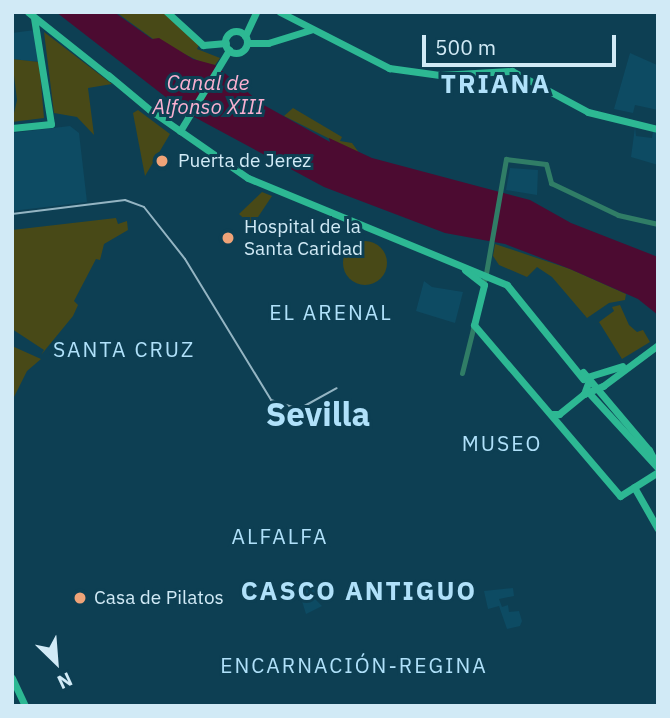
<!DOCTYPE html>
<meta charset="utf-8">
<style>
body{margin:0}
#map{position:relative;width:670px;height:718px;overflow:hidden;background:#0d3f53;font-family:"IBM Plex Sans",sans-serif}
div>[style]{position:absolute}
[style*='--x']{left:calc(var(--x)*1px);top:calc(var(--y)*1px);width:calc(var(--w)*1px);rotate:calc(var(--a)*1deg)}
.built>*{inset:0;background:#0d4b63}
.green>*{inset:0;background:#484917}
.round{border-radius:50%}
.water>*{inset:0;background:#4c0b31}
.minor>*{height:5px;margin:-2.5px;padding:0 2.5px;transform-origin:2.5px;border-radius:2.5px;background:#307d66}
.major>*{height:7px;margin:-3.5px;padding:0 3.5px;transform-origin:3.5px;border-radius:3.5px;background:#2db893}
.major>.ring{margin:-3.5px;padding:0;box-sizing:content-box;background:none;border:7px solid #2db893;border-radius:50%}
.tram>*{height:2px;margin:-1px;padding:0 1px;transform-origin:1px;border-radius:1px;background:#94b5c3}
.dots>*{width:19px;height:19px;translate:-50% -50%;box-sizing:border-box;border:4px solid #0d3f53;border-radius:50%}
span{translate:-50% -50%;white-space:nowrap;text-align:center;line-height:1.15;-webkit-text-stroke:6px #0d3f53;paint-order:stroke}
.poi-label{font-size:19px;color:#d1eaf6}
.left{translate:0 -50%;text-align:left}
.water-label{font-size:21px;color:#f9b0d1;font-style:italic}
.neighbourhood-label{font-size:21px;color:#b0e1fa;letter-spacing:2px}
.district-label{font-size:26px;color:#b0e1fa;font-weight:700;letter-spacing:2px}
.town-label{font-size:33px;color:#b0e1fa;font-weight:700}
.frame{position:absolute;inset:0;border:14px solid #d1eaf6;pointer-events:none}
.north{position:absolute;left:21px;top:627px;width:70px;height:70px;-webkit-text-stroke:5px #0d3f53;paint-order:stroke;rotate:155deg;font-size:19px;font-weight:700;line-height:28px;text-align:center;color:#d1eaf6}
.north::after{content:'';display:block;margin:auto;width:24px;height:32px;background:#d1eaf6;clip-path:polygon(50% 0,100% 100%,50% 72%,0 100%)}
.scale{position:absolute;left:422px;top:35px;width:194px;height:32px;box-sizing:border-box;border:4px solid #d1eaf6;border-top:0;padding-left:9px;font-size:21px;line-height:24px;white-space:nowrap;color:#d1eaf6;-webkit-text-stroke:5px #0d3f53;paint-order:stroke}
</style>
<div id="map">
<div class="built">
<i style="clip-path:polygon(35px 30px,39px 62px,12px 59px,12px 33px)"></i>
<i style="clip-path:polygon(630px 53px,657px 65px,658px 110px,635px 105px,633px 113px,614px 109px)"></i>
<i style="clip-path:polygon(70px 126px,79px 133px,87px 202px,12px 211px,12px 133px)"></i>
<i style="clip-path:polygon(635px 127px,636px 136px,652px 138px,653px 131px,658px 134px,658px 165px,631px 157px)"></i>
<i style="clip-path:polygon(510px 168px,538px 170px,537px 195px,506px 190px)"></i>
<i style="clip-path:polygon(424px 281px,432px 287px,463px 292px,455px 323px,416px 311px)"></i>
<i style="clip-path:polygon(292px 582px,318px 584px,319px 597px,312px 596px,322px 606px,306px 614px,301px 598px,295px 598px)"></i>
<i style="clip-path:polygon(513px 588px,514px 596px,499px 599px,502px 607px,508px 605px,509px 612px,519px 611px,522px 621px,520px 626px,507px 629px,499px 606px,488px 609px,484px 591px)"></i>
</div>
<div class="green">
<i style="clip-path:polygon(116px 12px,164px 12px,199px 45px,197px 49px,220px 58px,215px 65px,205px 64px,153px 39px)"></i>
<i style="clip-path:polygon(44px 32px,112px 84px,88px 88px,94px 135px,77px 117px,54px 113px)"></i>
<i style="clip-path:polygon(12px 59px,39px 62px,44px 118px,12px 122px,17px 100px)"></i>
<i style="clip-path:polygon(293px 108px,342px 137px,340px 141px,352px 143px,360px 154px,284px 116px)"></i>
<i style="clip-path:polygon(138px 110px,170px 134px,145px 176px,133px 113px)"></i>
<i style="clip-path:polygon(262px 192px,272px 196px,252px 226px,239px 214px)"></i>
<i style="clip-path:polygon(116px 218px,118px 224px,127px 221px,128px 230px,104px 244px,100px 260px,96px 259px,74px 301px,78px 305px,73px 316px,41px 355px,44px 350px,12px 329px,12px 230px)"></i>
<i class="round" style="left:343px;top:241px;width:44px;height:44px"></i>
<i style="clip-path:polygon(495px 244px,570px 269px,626px 294px,625px 300px,609px 303px,587px 318px,552px 277px,537px 267px,527px 277px,499px 265px,493px 256px)"></i>
<i style="clip-path:polygon(620px 305px,629px 325px,637px 332px,643px 330px,650px 342px,622px 359px,599px 322px,614px 311px,612px 307px)"></i>
<i style="clip-path:polygon(12px 346px,41px 359px,27px 371px,12px 401px)"></i>
</div>
<div class="water">
<i style="clip-path:polygon(56px 12px,114px 12px,152px 39px,159px 38px,193px 59px,215px 65px,262px 104px,330px 142px,329px 138px,372px 158px,530px 200px,571px 223px,658px 257px,658px 315px,638px 299px,570px 269px,505px 244px,445px 233px,324px 187px,185px 112px)"></i>
</div>
<div class="minor">
<i style="--x:485;--y:279;--w:122;--a:-80.1"></i>
<i style="--x:506;--y:159;--w:40;--a:7.1"></i>
<i style="--x:546;--y:164;--w:20;--a:75"></i>
<i style="--x:551;--y:183;--w:74;--a:25.5"></i>
<i style="--x:618;--y:215;--w:41;--a:12.7"></i>
<i style="--x:462;--y:373;--w:49;--a:-76"></i>
</div>
<div class="major">
<i style="--x:28;--y:12;--w:106;--a:38.5"></i>
<i style="--x:167;--y:12;--w:49;--a:42.5"></i>
<i style="--x:203;--y:45;--w:23;--a:-5"></i>
<i style="--x:280;--y:12;--w:123;--a:27.2"></i>
<i style="--x:389;--y:68;--w:51;--a:7.8"></i>
<i style="--x:440;--y:75;--w:72;--a:-3.2"></i>
<i style="--x:512;--y:71;--w:86;--a:28.3"></i>
<i style="--x:588;--y:112;--w:72;--a:13.7"></i>
<i class="ring" style="left:225px;top:31px;width:15px;height:15px"></i>
<i style="--x:245;--y:36;--w:26;--a:-65"></i>
<i style="--x:247;--y:43;--w:21;--a:0"></i>
<i style="--x:268;--y:43;--w:44;--a:-17.2"></i>
<i style="--x:108;--y:75;--w:55;--a:39.8"></i>
<i style="--x:150;--y:110;--w:119;--a:34.8"></i>
<i style="--x:248;--y:178;--w:280;--a:22.4"></i>
<i style="--x:507;--y:285;--w:121;--a:51"></i>
<i style="--x:12;--y:128;--w:39;--a:-6"></i>
<i style="--x:51;--y:124;--w:107;--a:-99.1"></i>
<i style="--x:180;--y:131;--w:95;--a:-58.8"></i>
<i style="--x:465;--y:270;--w:24;--a:38"></i>
<i style="--x:484;--y:285;--w:41;--a:104"></i>
<i style="--x:474;--y:325;--w:225;--a:49.5"></i>
<i style="--x:620;--y:496;--w:45;--a:-32.3"></i>
<i style="--x:583;--y:372;--w:102;--a:49.8"></i>
<i style="--x:649;--y:450;--w:19;--a:62"></i>
<i style="--x:587;--y:377;--w:37;--a:-17"></i>
<i style="--x:589;--y:393;--w:100;--a:47.4"></i>
<i style="--x:584;--y:394;--w:21;--a:-23"></i>
<i style="--x:603;--y:386;--w:69;--a:-36.7"></i>
<i style="--x:552;--y:414;--w:7;--a:0"></i>
<i style="--x:559;--y:414;--w:32;--a:-39"></i>
<i style="--x:584;--y:394;--w:15;--a:-70"></i>
<i style="--x:634;--y:487;--w:48;--a:60.3"></i>
<i style="--x:12;--y:678;--w:31;--a:65"></i>
</div>
<div class="tram">
<i style="--x:12;--y:214;--w:114;--a:-7.1"></i>
<i style="--x:125;--y:200;--w:20;--a:20"></i>
<i style="--x:144;--y:207;--w:66;--a:51.7"></i>
<i style="--x:185;--y:259;--w:165;--a:58.6"></i>
<i style="--x:271;--y:400;--w:29;--a:18"></i>
<i style="--x:299;--y:409;--w:43;--a:-28.9"></i>
</div>
<div class="dots">
<i style="left:162px;top:161px;background:#efa378"></i>
<i style="left:228px;top:238px;background:#efa378"></i>
<i style="left:80px;top:598px;background:#efa378"></i>
</div>
<div class="poi-label">
<span class="left" style="left:178px;top:161px">Puerta de Jerez</span>
<span class="left" style="left:244px;top:238px">Hospital de la<br>Santa Caridad</span>
<span class="left" style="left:94px;top:598px">Casa de Pilatos</span>
</div>
<div class="water-label">
<span style="left:208px;top:94px">Canal de<br>Alfonso XIII</span>
</div>
<div class="neighbourhood-label">
<span style="left:331px;top:312px">EL ARENAL</span>
<span style="left:124px;top:349px">SANTA CRUZ</span>
<span style="left:502px;top:443px">MUSEO</span>
<span style="left:280px;top:536px">ALFALFA</span>
<span style="left:354px;top:665px">ENCARNACIÓN-REGINA</span>
</div>
<div class="district-label">
<span style="left:496px;top:84px">TRIANA</span>
<span style="left:359px;top:591px">CASCO ANTIGUO</span>
</div>
<div class="town-label">
<span style="left:318px;top:414px">Sevilla</span>
</div>
<div class="frame"></div>
<div class="north">N</div>
<div class="scale">500 m</div>
</div>
